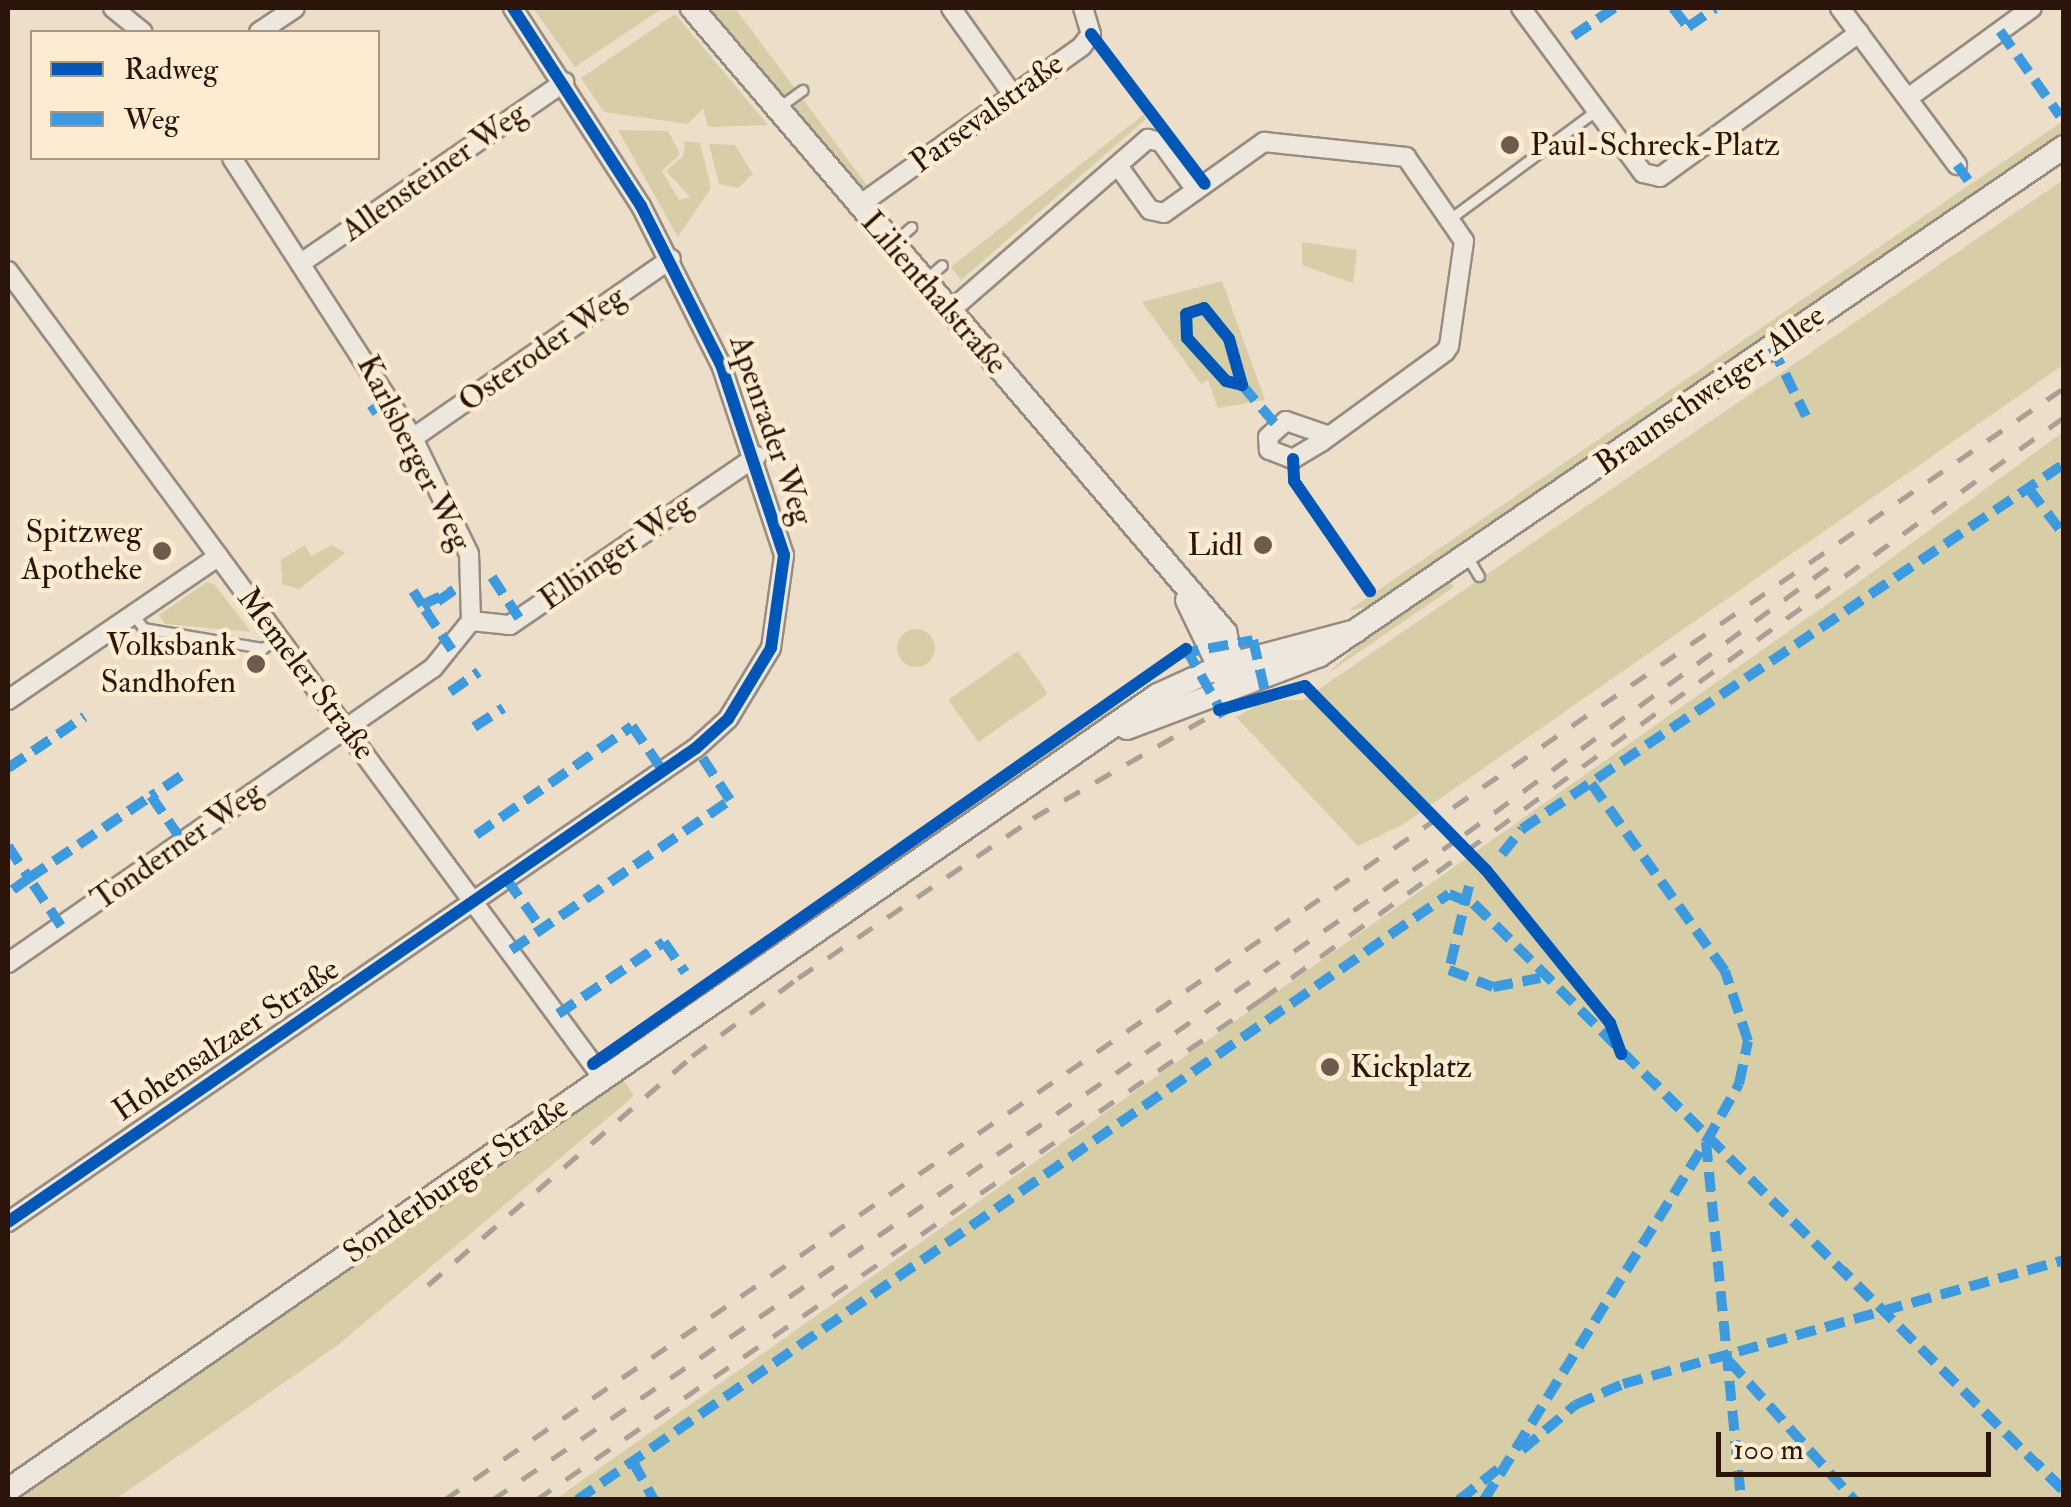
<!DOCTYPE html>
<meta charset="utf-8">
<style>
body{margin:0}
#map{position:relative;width:2071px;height:1507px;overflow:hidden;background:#ecdec9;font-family:"IM FELL Double Pica",serif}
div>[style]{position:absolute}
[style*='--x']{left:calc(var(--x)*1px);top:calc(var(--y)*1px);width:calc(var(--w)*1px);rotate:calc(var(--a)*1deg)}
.green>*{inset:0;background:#d7cea7;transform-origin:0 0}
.round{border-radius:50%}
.roads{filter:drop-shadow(2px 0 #978c7f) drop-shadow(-2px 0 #978c7f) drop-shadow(0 2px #978c7f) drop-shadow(0 -2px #978c7f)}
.lane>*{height:9px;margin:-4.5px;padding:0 4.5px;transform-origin:4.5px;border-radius:4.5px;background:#eee7dd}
.street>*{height:18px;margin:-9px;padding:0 9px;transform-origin:9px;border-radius:9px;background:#eee7dd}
.secondary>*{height:22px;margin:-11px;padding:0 11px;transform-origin:11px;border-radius:11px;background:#eee7dd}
.rail>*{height:5px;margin-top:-2.5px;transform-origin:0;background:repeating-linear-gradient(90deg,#a8a097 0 18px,transparent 0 36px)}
.quiet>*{height:10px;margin-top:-5px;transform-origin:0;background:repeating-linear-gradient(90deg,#3d9ade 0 20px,transparent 0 30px)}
.cycleway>*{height:12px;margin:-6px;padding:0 6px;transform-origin:6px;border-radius:6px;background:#0057b8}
.dots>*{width:28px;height:28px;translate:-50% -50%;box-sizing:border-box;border:5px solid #fcecd2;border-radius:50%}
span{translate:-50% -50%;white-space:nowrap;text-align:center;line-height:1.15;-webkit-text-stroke:9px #fcecd2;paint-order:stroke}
.street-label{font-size:32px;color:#2b140a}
.poi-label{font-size:32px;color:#2b140a}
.left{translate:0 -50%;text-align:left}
.right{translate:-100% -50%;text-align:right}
.frame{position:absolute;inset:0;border:10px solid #2b140a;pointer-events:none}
.legend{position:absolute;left:30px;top:30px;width:350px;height:130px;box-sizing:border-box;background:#fcecd2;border:2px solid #a89682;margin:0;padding:12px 18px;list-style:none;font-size:30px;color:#2b140a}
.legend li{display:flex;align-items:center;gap:20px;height:50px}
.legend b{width:50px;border:2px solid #a89682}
.scale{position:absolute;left:1716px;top:1432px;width:275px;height:45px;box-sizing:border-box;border:5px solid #2b140a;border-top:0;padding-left:12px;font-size:30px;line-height:35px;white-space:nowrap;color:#2b140a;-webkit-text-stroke:8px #fcecd2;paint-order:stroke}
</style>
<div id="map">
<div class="green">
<i style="clip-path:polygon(533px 8px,663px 8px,575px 67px)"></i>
<i style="clip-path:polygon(702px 8px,735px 8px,869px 188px,853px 187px)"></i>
<i style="clip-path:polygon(675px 14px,768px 125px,708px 127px,703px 108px,688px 124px,604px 112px,581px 78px)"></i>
<i style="clip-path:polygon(1101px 46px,1146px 119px,961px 280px,951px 267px,1143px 115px)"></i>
<i style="clip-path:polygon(2063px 121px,2063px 134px,1383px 603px,1348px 611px)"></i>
<i style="clip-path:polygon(618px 130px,668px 131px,680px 154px,662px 171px,679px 200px,690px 197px,666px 171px,683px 156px,685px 141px,700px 143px,711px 188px,678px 237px)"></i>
<i style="clip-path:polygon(709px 144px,735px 145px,753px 174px,738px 188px,719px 184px)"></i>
<i style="clip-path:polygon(2063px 180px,2063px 365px,1402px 825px,1358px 846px,1236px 717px,1265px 701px,1303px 700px)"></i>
<i style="clip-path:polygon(1302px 242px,1357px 250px,1353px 283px,1302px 265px)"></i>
<i style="clip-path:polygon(1222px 281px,1265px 400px,1218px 408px,1208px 380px,1201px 384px,1142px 302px)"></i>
<i style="clip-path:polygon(2063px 432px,2063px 1499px,556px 1499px,1863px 579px)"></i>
<i style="clip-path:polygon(305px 545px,311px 556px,332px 545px,345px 553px,299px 589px,282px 584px,281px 560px)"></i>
<i style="clip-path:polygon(1448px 581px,1454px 587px,1327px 674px,1364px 640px)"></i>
<i style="clip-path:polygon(207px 582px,214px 584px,251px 632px,165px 624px,159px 615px)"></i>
<i class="round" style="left:897px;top:629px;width:38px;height:38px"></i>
<i style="left:1018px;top:651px;width:52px;height:85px;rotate:55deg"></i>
<i style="clip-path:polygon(1126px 693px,1100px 727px,843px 902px,835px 897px)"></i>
<i style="clip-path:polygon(623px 1079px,634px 1096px,338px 1345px,116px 1499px,15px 1499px)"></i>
</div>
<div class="roads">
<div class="lane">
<i style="--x:779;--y:107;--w:29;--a:-36"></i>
<i style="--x:1451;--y:218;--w:182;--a:-36.5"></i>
<i style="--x:894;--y:242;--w:23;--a:-41"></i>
<i style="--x:926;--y:279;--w:21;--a:-41"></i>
<i style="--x:1468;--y:558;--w:21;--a:59"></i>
<i style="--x:133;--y:614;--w:17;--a:54"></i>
<i style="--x:143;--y:628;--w:122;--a:9.5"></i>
<i style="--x:263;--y:648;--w:18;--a:-34"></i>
</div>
<div class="street">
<i style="--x:113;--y:8;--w:38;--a:39"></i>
<i style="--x:951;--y:8;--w:107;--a:54.5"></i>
<i style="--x:1521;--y:8;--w:205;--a:53.5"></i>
<i style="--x:1643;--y:173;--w:17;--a:13"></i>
<i style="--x:1660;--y:177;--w:246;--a:-35.9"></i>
<i style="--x:1840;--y:8;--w:196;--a:53.3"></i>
<i style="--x:259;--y:32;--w:43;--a:-33.7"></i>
<i style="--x:1908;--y:98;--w:153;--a:-36"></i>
<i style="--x:1121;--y:170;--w:49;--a:54.1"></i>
<i style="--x:1150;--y:210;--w:14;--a:12"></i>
<i style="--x:1164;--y:213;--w:123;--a:-35.4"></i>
<i style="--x:1264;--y:142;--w:143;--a:6"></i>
<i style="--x:1406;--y:157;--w:102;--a:55.4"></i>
<i style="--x:1464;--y:241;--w:106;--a:98.1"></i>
<i style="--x:1449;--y:346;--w:7;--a:124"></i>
<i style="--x:1445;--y:352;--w:153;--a:144"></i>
<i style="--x:1321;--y:442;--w:33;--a:149"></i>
<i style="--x:1293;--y:459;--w:26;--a:-159"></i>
<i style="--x:1269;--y:450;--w:13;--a:-94"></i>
<i style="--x:1268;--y:437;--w:24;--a:-42"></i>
<i style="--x:1286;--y:421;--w:43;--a:18.9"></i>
<i style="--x:858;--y:206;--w:275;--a:-35.5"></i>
<i style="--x:1082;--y:46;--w:15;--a:-53"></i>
<i style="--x:1091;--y:34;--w:27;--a:-107"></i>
<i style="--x:304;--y:261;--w:316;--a:-34.5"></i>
<i style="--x:8;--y:271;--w:1003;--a:53.6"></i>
<i style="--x:951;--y:310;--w:261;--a:-41"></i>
<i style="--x:1148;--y:139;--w:13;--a:13"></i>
<i style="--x:1161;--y:142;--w:59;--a:53.9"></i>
<i style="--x:413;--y:438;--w:314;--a:-34.8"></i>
<i style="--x:471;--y:621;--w:39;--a:6"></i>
<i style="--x:510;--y:625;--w:299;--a:-34.4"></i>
<i style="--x:8;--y:700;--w:255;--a:-34.3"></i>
<i style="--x:8;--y:963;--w:517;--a:-34.77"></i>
<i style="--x:433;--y:668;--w:60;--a:-51"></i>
<i style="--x:471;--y:621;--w:67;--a:-91.7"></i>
<i style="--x:469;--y:554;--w:129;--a:-115.8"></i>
<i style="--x:413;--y:438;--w:333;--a:-122.9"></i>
<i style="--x:8;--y:1222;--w:835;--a:-34.57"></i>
<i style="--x:696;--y:748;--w:43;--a:-42.2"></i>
<i style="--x:728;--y:719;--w:83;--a:-58.8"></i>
<i style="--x:771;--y:648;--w:94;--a:-82"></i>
<i style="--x:784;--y:555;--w:198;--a:-108.3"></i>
<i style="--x:722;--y:367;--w:180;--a:-116.7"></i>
<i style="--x:641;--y:206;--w:236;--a:-122.9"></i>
</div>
<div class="secondary">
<i style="--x:692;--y:8;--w:821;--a:49.5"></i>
<i style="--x:1225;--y:632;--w:47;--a:76.6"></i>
<i style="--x:1187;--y:600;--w:88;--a:64.3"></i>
<i style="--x:1127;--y:728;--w:206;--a:-20.7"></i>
<i style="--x:1320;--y:655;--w:901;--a:-34.33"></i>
<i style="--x:8;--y:1490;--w:1398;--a:-34.66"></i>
<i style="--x:1158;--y:695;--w:65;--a:-24.6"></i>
<i style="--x:1217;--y:668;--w:144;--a:-14.9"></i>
</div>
</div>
<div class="rail">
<i style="--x:428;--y:1285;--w:349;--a:-40.9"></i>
<i style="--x:692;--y:1056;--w:132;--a:-36.3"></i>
<i style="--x:798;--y:978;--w:284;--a:-34.2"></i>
<i style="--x:1033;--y:818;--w:208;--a:-30"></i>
<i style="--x:444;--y:1500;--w:1965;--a:-34.47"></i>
<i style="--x:492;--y:1500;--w:1179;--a:-34.39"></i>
<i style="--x:1465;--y:834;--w:451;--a:-36.3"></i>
<i style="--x:536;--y:1500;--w:882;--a:-34.61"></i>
<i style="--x:1262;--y:999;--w:991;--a:-35.97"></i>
</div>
<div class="quiet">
<i style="--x:1673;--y:8;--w:24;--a:52"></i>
<i style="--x:1688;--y:27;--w:33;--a:-35"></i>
<i style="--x:2000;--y:31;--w:104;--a:54.8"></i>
<i style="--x:1573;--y:36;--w:50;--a:-34.3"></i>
<i style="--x:1957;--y:165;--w:19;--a:54"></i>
<i style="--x:1772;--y:347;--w:77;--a:63.8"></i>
<i style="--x:1242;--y:385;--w:52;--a:49.6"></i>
<i style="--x:370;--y:412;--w:24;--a:-35"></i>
<i style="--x:2029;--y:489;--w:58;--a:52.7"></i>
<i style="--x:492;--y:577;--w:49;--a:56.6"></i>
<i style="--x:413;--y:591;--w:17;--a:57"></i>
<i style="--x:422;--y:605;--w:35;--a:-25"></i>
<i style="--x:454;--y:590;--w:35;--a:145"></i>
<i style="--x:425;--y:610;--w:48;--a:56"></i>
<i style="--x:1186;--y:649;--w:77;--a:60.4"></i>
<i style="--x:1179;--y:654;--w:75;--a:-10.7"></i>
<i style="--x:1253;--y:640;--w:57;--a:76.9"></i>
<i style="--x:450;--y:692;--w:35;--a:-35"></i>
<i style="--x:474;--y:727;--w:35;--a:-33"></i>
<i style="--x:8;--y:768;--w:92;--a:-33.9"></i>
<i style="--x:181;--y:776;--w:36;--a:146"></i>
<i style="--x:151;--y:796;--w:56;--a:55.2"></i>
<i style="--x:476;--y:835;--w:190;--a:-34.9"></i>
<i style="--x:632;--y:726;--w:55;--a:55.4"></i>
<i style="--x:8;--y:846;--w:38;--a:57"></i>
<i style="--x:29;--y:878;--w:26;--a:144"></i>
<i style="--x:1502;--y:854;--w:32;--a:-51"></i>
<i style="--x:1522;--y:829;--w:653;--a:-33.96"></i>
<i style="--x:507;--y:880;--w:60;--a:54.5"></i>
<i style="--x:1469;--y:886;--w:86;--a:103.4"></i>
<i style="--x:1449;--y:970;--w:47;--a:21.1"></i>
<i style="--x:1493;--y:987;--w:48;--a:-10.8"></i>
<i style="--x:61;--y:926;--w:58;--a:-123.7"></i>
<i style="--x:29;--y:878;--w:147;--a:-33.9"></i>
<i style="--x:511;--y:950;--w:265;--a:-34.4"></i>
<i style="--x:730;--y:800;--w:62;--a:-123.2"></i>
<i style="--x:558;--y:1014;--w:128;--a:-34.2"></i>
<i style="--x:664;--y:942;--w:37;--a:55"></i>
<i style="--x:1706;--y:1142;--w:360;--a:84.4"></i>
<i style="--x:1729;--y:1361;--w:187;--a:48"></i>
<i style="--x:1522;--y:1450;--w:70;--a:-40.3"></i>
<i style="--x:1575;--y:1405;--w:52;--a:-23.6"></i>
<i style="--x:1623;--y:1384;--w:458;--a:-15.7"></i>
<i style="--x:633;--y:1462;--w:43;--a:61.1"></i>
<i style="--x:577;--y:1500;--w:1062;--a:-34.8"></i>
<i style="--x:1449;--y:894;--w:27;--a:22"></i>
<i style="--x:1474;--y:904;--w:832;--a:44.85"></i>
<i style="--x:1459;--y:1500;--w:50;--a:-38.5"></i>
<i style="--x:1484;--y:1500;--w:421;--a:-58.2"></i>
<i style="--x:1706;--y:1142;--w:67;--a:-60.4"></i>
<i style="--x:1739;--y:1084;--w:44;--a:-78.2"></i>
<i style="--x:1748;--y:1041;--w:74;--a:-108.2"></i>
<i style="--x:1725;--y:971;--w:234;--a:-125.5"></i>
</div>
<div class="cycleway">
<i style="--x:1091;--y:34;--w:188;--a:52.8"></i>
<i style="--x:1204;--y:308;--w:40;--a:51"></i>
<i style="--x:1229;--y:339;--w:48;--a:74.2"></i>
<i style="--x:1242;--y:385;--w:16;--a:-166"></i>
<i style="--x:1226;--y:381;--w:58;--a:-132.2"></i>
<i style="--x:1187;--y:338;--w:24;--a:-92"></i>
<i style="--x:1186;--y:314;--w:19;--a:-18"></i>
<i style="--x:1293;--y:459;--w:22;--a:87"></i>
<i style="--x:1294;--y:481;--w:134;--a:55.4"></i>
<i style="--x:1219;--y:710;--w:89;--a:-15.6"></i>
<i style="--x:1305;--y:686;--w:258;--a:45.5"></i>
<i style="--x:1486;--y:870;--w:197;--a:51"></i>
<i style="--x:1610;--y:1023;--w:33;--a:70"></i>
<i style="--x:593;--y:1064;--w:724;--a:-34.99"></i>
<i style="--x:8;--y:1222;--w:835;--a:-34.57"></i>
<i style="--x:696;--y:748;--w:43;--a:-42.2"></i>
<i style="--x:728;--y:719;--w:83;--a:-58.8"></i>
<i style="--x:771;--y:648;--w:94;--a:-82"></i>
<i style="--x:784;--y:555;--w:198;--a:-108.3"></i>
<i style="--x:722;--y:367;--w:180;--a:-116.7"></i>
<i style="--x:641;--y:206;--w:236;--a:-122.9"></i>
</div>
<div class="dots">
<i style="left:1510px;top:145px;background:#6f5b4d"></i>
<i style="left:1263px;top:545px;background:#6f5b4d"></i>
<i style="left:162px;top:551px;background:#6f5b4d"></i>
<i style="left:256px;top:664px;background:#6f5b4d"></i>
<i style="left:1330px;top:1067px;background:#6f5b4d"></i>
</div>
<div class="street-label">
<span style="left:987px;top:113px;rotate:-36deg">Parsevalstraße</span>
<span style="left:434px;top:172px;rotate:-35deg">Allensteiner Weg</span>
<span style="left:934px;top:293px;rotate:49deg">Lilienthalstraße</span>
<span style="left:542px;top:349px;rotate:-35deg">Osteroder Weg</span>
<span style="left:1710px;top:390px;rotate:-35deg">Braunschweiger Allee</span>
<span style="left:771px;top:430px;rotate:71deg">Apenrader Weg</span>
<span style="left:414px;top:453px;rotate:63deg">Karlsberger Weg</span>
<span style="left:616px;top:552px;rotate:-35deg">Elbinger Weg</span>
<span style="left:306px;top:674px;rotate:53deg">Memeler Straße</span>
<span style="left:177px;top:846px;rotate:-35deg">Tonderner Weg</span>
<span style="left:226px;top:1040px;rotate:-34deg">Hohensalzaer Straße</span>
<span style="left:456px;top:1180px;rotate:-35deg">Sonderburger Straße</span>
</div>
<div class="poi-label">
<span class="left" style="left:1530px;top:145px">Paul-Schreck-Platz</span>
<span class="right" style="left:142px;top:551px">Spitzweg<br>Apotheke</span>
<span class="right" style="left:1243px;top:545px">Lidl</span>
<span class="right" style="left:236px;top:664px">Volksbank<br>Sandhofen</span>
<span class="left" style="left:1350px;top:1067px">Kickplatz</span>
</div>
<div class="frame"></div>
<ul class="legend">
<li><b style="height:12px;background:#0057b8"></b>Radweg</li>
<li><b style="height:12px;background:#3d9ade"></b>Weg</li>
</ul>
<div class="scale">100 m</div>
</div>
